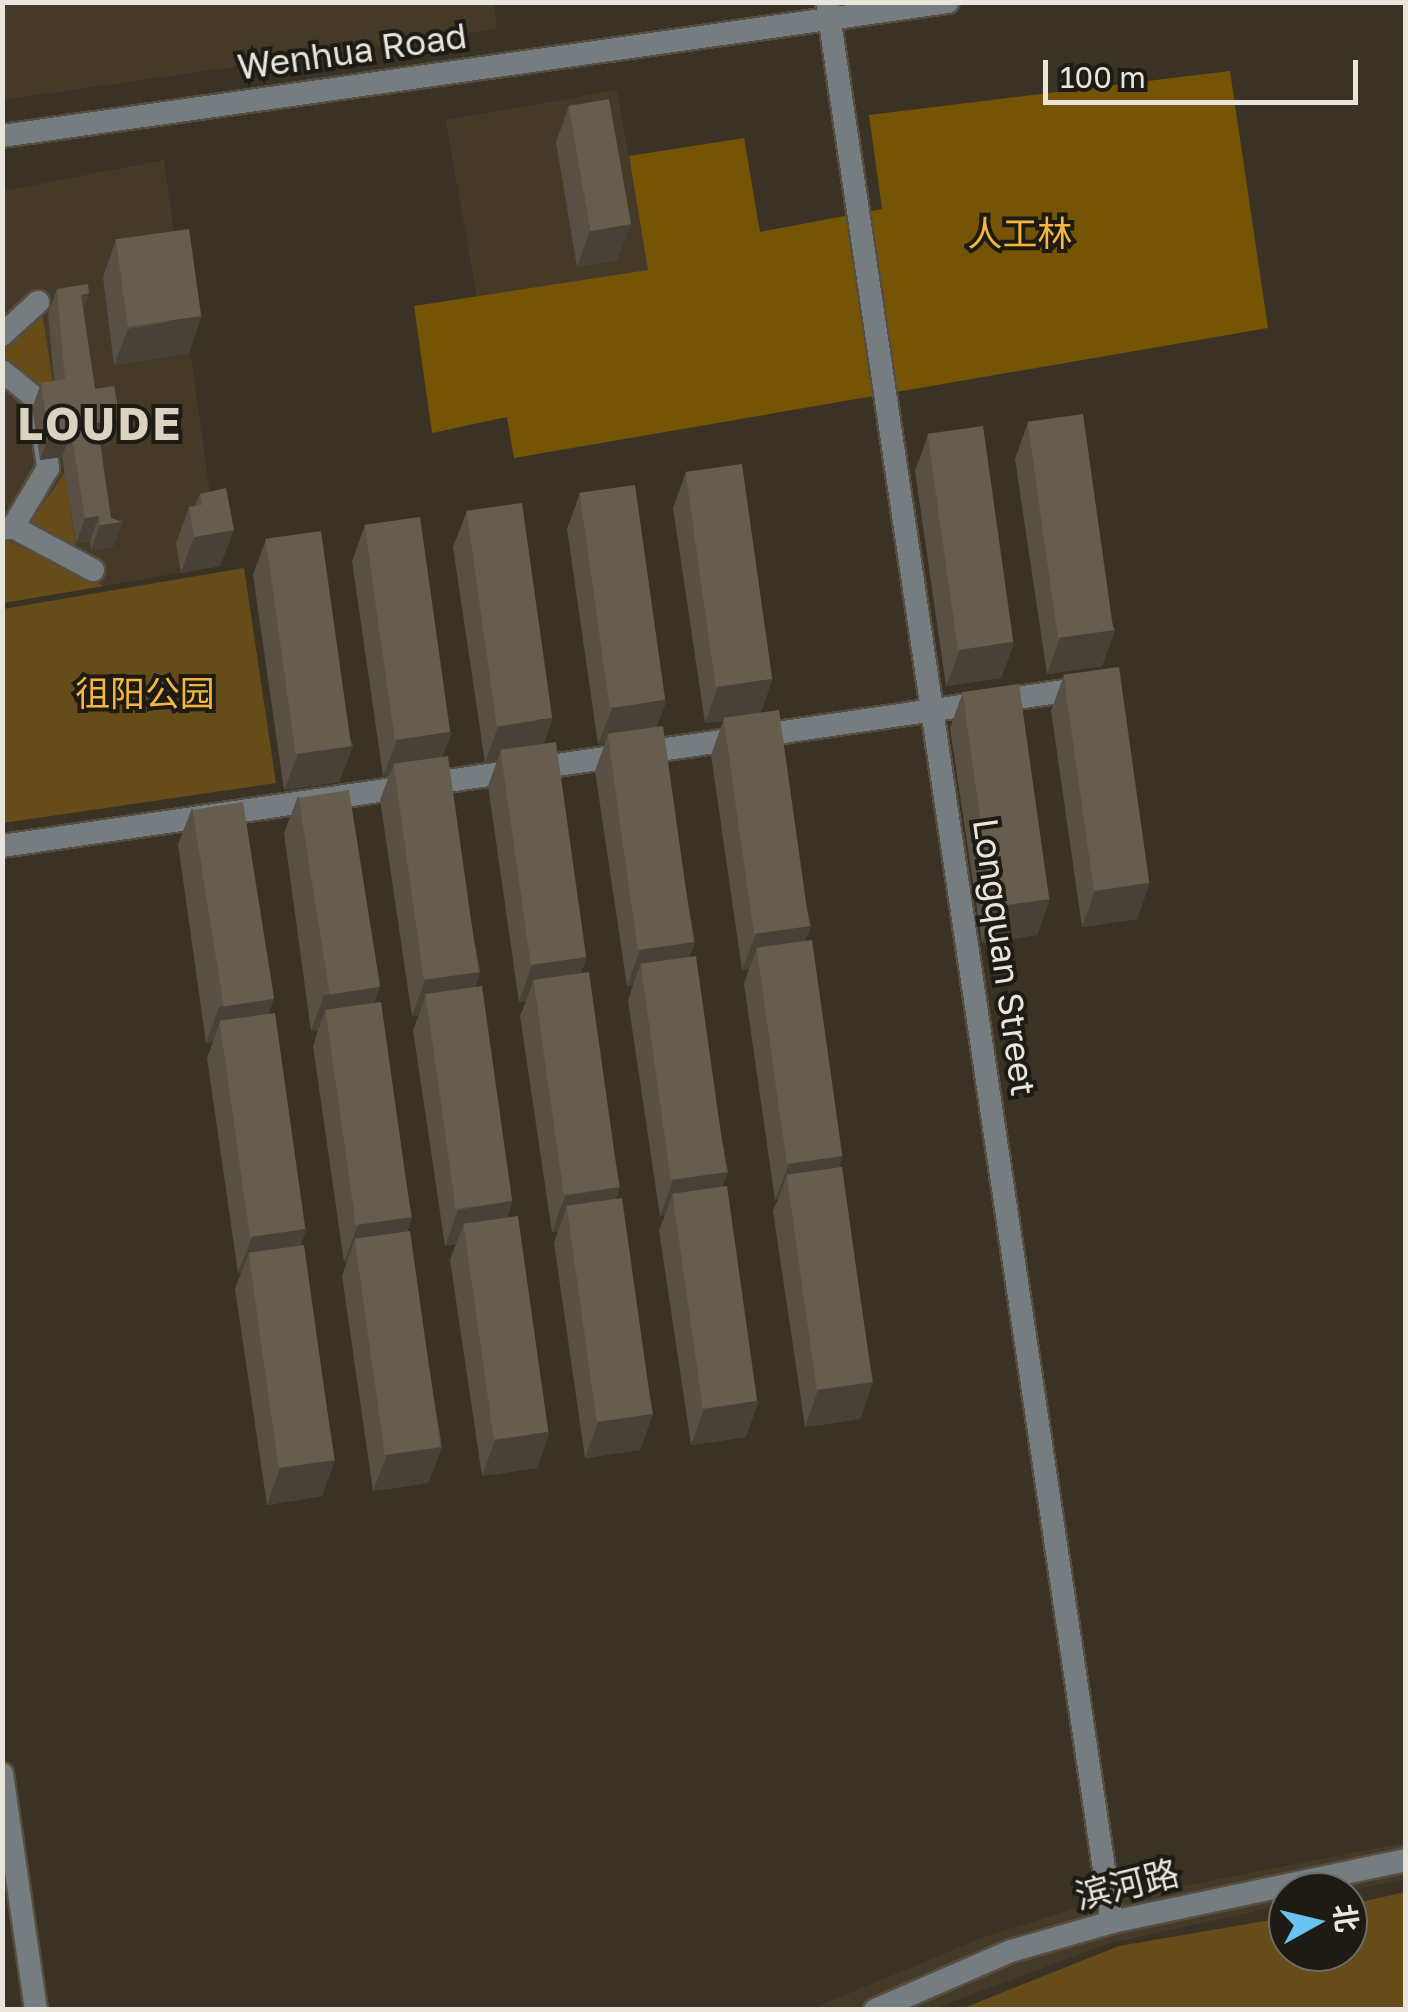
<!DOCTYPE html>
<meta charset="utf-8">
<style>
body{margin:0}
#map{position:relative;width:1408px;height:2012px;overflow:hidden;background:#3a3225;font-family:"Golos Text","Noto Sans SC",sans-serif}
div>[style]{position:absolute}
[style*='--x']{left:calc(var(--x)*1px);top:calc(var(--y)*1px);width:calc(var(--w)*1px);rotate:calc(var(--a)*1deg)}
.built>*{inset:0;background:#453a28;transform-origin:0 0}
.green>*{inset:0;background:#664c18}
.forest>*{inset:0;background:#755406}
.roads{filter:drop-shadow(2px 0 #564e42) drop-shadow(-2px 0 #564e42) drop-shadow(0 2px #564e42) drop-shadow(0 -2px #564e42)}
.minor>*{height:22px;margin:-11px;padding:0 11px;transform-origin:11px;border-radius:11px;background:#757d81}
.wall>*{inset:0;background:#585044}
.shaded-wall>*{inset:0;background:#474137}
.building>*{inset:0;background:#665d4f;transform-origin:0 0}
span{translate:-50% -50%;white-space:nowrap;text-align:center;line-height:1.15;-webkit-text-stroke:8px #1e1a14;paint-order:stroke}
.street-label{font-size:35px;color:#e9e4dc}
.park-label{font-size:35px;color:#f3b73e}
.district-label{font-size:45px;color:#dcd2c2;font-weight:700;letter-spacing:2.5px}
.frame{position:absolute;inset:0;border:5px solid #e9e4dc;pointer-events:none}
.north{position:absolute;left:1268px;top:1872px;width:100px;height:100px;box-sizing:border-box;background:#1e1a14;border:2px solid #6f6b64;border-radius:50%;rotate:82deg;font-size:28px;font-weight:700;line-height:40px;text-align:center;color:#e9e4dc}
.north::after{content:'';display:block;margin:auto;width:35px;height:45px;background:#67c4f0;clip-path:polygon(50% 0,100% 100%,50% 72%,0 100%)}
.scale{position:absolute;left:1043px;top:60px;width:315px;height:45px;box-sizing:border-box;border:5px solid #e9e4dc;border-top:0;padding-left:12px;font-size:30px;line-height:35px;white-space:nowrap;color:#e9e4dc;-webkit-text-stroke:8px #1e1a14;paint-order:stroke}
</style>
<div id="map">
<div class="built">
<i style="clip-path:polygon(2px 3px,494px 3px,497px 29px,3px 100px)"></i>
<i style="left:617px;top:90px;width:183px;height:174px;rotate:80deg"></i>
<i style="clip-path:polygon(164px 160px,220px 566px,3px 603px,3px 191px)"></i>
<i style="clip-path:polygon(1405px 1843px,1405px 1879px,1344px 1892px,1288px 1892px,1288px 1904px,1107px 1944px,933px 2009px,809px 2010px,984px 1937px,1089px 1904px)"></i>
</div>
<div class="green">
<i style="clip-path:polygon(42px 312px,55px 396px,3px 358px,3px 350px)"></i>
<i style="clip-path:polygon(65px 472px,77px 554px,28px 526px)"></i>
<i style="clip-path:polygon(3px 539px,104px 586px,3px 603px)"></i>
<i style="clip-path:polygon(244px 568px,276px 783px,3px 823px,3px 609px)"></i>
<i style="clip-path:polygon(1405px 1892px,1405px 2009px,961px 2009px,1119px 1946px,1288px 1917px,1288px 1952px,1348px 1952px,1348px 1905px)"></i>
</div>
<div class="forest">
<i style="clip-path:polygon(1230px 71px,1268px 328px,514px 458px,507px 417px,432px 433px,414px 306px,648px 270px,629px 156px,744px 138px,760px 232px,882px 209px,869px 115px)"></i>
</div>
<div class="roads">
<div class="minor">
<i style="--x:827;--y:2;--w:1941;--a:81.56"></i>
<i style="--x:2;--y:136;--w:955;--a:-8.06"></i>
<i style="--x:2;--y:335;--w:49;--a:-42.5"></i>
<i style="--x:2;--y:371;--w:48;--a:39"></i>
<i style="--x:39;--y:401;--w:68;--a:82.3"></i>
<i style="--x:48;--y:468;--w:69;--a:120.7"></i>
<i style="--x:13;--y:527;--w:11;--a:170"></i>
<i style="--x:13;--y:527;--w:91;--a:28.3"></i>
<i style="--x:2;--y:846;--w:1094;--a:-8.3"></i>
<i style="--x:2;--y:1774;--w:238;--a:81.8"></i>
<i style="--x:875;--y:2010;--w:148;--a:-23.5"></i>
<i style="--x:1011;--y:1951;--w:105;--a:-16"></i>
<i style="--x:1112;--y:1922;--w:300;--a:-11.9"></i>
</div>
</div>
<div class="wall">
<i style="clip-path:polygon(569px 106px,630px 224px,617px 260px,577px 267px,556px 142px)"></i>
<i style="clip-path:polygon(116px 240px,189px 353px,114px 365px,103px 277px)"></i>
<i style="clip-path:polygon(57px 289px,89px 293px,83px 309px,95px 389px,120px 420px,110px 445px,101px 446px,113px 547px,91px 550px,90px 541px,76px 543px,62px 457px,40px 460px,32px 408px,41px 383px,54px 381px,48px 314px)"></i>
<i style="clip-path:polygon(1028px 422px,1115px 630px,1102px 666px,1047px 674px,1015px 459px)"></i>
<i style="clip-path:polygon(928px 435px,1001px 678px,946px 686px,915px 471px)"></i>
<i style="clip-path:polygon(686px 472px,761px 713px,811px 926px,805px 941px,873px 1382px,860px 1419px,805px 1427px,773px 1211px,778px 1199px,775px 1200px,744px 984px,749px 969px,742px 970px,711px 755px,723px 721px,705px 723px,673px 508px)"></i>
<i style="clip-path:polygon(580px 493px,657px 727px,695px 942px,689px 957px,728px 1172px,722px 1186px,746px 1437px,691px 1445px,659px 1230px,665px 1215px,660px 1216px,628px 1001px,633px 985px,627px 986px,595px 771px,605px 743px,598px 744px,567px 529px)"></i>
<i style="clip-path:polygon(200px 494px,234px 530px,220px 566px,181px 573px,176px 544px,189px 507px,195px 506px)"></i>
<i style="clip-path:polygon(467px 511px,544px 744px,581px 973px,620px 1187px,616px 1199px,653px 1414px,640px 1450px,585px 1458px,554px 1243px,558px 1231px,552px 1232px,520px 1016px,526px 1001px,519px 1002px,488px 786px,497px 761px,485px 763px,453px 547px)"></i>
<i style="clip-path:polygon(365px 525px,442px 757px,480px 972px,475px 987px,507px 1218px,537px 1468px,482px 1476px,450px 1260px,456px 1244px,445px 1246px,413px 1030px,419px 1015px,412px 1016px,380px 800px,389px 776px,383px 776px,352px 561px)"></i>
<i style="clip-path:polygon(266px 539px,353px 746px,339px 782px,284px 790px,253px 575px)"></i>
<i style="clip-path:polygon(1064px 675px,1137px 919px,1082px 927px,1051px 711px)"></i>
<i style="clip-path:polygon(963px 692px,1050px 899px,1037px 935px,982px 943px,950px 728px)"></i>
<i style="clip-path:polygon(298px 796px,379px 987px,374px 1003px,412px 1217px,407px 1232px,442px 1447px,428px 1483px,373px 1491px,342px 1276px,347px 1261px,344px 1262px,313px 1046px,318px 1030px,311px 1031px,284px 833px)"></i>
<i style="clip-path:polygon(192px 808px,274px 999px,268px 1014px,301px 1245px,335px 1460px,322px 1496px,267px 1505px,235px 1289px,241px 1273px,238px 1273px,207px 1058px,213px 1042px,206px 1043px,178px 844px)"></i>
</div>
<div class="shaded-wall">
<i style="clip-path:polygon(630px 224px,617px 260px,577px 267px,590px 231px)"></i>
<i style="clip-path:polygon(89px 293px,80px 318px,81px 295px)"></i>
<i style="clip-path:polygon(202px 316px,189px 353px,114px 365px,128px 329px)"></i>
<i style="clip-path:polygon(120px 420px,110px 445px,88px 448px,97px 423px)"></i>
<i style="clip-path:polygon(71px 432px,62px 457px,40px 460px,49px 435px)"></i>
<i style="clip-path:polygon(99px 516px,90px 541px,76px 543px,85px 518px)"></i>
<i style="clip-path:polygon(123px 522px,113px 547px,91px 550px,100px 525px)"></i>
<i style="clip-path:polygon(234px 530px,220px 566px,181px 573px,194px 537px)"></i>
<i style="clip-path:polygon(1115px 630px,1102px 666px,1047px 674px,1060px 638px)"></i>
<i style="clip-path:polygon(1015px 642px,1001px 678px,946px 686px,960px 650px)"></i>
<i style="clip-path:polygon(773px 679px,760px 715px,705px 723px,718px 687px)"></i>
<i style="clip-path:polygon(667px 700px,653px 736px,608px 735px,605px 743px,598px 744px,612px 708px)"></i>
<i style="clip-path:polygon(553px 718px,540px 755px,501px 750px,497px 761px,485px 763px,498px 727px)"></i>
<i style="clip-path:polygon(452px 732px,438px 768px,394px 764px,389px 776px,383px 776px,397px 740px)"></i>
<i style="clip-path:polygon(353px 746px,339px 782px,284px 790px,298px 754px)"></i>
<i style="clip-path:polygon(1150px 883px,1137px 919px,1082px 927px,1095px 891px)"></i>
<i style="clip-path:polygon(1050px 899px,1037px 935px,982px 943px,995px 907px)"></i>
<i style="clip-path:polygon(811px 926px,798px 962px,757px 948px,749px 969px,742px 970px,756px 934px)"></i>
<i style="clip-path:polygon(695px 942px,682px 978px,641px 964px,633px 985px,627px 986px,640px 950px)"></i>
<i style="clip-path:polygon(587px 957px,574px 994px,534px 980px,526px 1001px,519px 1002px,532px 965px)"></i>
<i style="clip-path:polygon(480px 972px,467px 1008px,426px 994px,419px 1015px,412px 1016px,425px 980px)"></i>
<i style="clip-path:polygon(379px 987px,366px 1023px,326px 1010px,318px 1030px,311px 1031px,324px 995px)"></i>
<i style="clip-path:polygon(274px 999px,261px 1035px,220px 1021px,213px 1042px,206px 1043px,219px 1007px)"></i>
<i style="clip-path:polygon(843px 1156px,830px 1192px,787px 1175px,778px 1199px,775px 1200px,789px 1164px)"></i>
<i style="clip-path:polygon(728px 1172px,714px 1208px,673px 1194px,665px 1215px,660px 1216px,673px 1180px)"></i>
<i style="clip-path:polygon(620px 1187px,607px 1224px,567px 1206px,558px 1231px,552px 1232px,565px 1196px)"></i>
<i style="clip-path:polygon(513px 1201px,500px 1238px,464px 1224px,456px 1244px,445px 1246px,458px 1210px)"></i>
<i style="clip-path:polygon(412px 1217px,399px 1254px,355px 1239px,347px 1261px,344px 1262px,358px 1225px)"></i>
<i style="clip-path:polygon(307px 1229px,293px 1265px,249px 1253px,241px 1273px,238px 1273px,252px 1237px)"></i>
<i style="clip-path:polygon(873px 1382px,860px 1419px,805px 1427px,818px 1390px)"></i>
<i style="clip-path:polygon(759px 1401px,746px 1437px,691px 1445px,704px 1409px)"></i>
<i style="clip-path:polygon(653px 1414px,640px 1450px,585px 1458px,598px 1422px)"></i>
<i style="clip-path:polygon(550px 1432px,537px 1468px,482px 1476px,495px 1440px)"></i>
<i style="clip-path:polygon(442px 1447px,428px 1483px,373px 1491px,387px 1455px)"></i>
<i style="clip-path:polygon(335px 1460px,322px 1496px,267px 1505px,280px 1468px)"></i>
</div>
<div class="building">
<i style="left:609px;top:99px;width:127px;height:41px;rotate:80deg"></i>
<i style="left:189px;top:229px;width:88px;height:74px;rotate:82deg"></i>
<i style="clip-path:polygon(88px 284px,89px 293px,81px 295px,95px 389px,114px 386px,120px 420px,97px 423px,111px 518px,123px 522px,100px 525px,99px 516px,85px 518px,71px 432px,49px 435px,41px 383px,65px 379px,57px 289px)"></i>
<i style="left:1083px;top:414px;width:218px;height:56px;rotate:82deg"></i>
<i style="left:983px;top:426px;width:218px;height:56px;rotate:82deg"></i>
<i style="left:742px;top:464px;width:217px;height:57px;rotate:82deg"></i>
<i style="left:635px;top:485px;width:217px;height:56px;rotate:82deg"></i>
<i style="clip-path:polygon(226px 488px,234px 530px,194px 537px,189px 507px,202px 505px,200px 494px)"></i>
<i style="left:522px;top:503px;width:217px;height:56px;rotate:82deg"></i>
<i style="left:420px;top:517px;width:217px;height:56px;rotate:82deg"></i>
<i style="left:321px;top:531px;width:217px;height:56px;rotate:82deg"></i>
<i style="left:1119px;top:667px;width:218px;height:56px;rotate:82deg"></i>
<i style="left:1019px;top:684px;width:217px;height:57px;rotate:82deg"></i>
<i style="left:779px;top:710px;width:218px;height:56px;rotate:82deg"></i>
<i style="left:663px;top:726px;width:218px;height:56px;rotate:82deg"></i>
<i style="left:556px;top:742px;width:217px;height:56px;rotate:82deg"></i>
<i style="left:448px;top:756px;width:218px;height:55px;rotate:82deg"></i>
<i style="left:349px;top:790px;width:199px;height:51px;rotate:81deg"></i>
<i style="left:243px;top:802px;width:199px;height:51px;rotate:81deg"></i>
<i style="left:812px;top:940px;width:218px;height:56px;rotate:82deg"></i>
<i style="left:696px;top:956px;width:218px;height:56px;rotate:82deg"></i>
<i style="left:589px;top:972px;width:217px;height:56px;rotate:82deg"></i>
<i style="left:482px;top:986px;width:217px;height:57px;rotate:82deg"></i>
<i style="left:381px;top:1002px;width:217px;height:56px;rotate:82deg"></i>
<i style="left:275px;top:1013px;width:218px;height:56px;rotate:82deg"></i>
<i style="left:842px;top:1167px;width:217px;height:56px;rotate:82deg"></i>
<i style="left:727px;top:1186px;width:217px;height:55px;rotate:82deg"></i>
<i style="left:622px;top:1198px;width:218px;height:56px;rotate:82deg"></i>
<i style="left:518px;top:1216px;width:218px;height:55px;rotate:82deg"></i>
<i style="left:410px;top:1231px;width:218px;height:56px;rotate:82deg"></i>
<i style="left:304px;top:1245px;width:217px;height:56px;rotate:82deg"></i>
</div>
<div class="street-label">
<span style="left:352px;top:51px;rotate:-8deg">Wenhua Road</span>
<span style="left:1005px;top:957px;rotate:82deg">Longquan Street</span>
<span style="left:1127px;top:1884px;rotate:-14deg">滨河路</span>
</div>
<div class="park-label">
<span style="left:1020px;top:233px">人工林</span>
<span style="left:145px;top:693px">徂阳公园</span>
</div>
<div class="district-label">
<span style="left:100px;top:424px">LOUDE</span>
</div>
<div class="frame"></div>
<div class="north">北</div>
<div class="scale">100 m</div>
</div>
